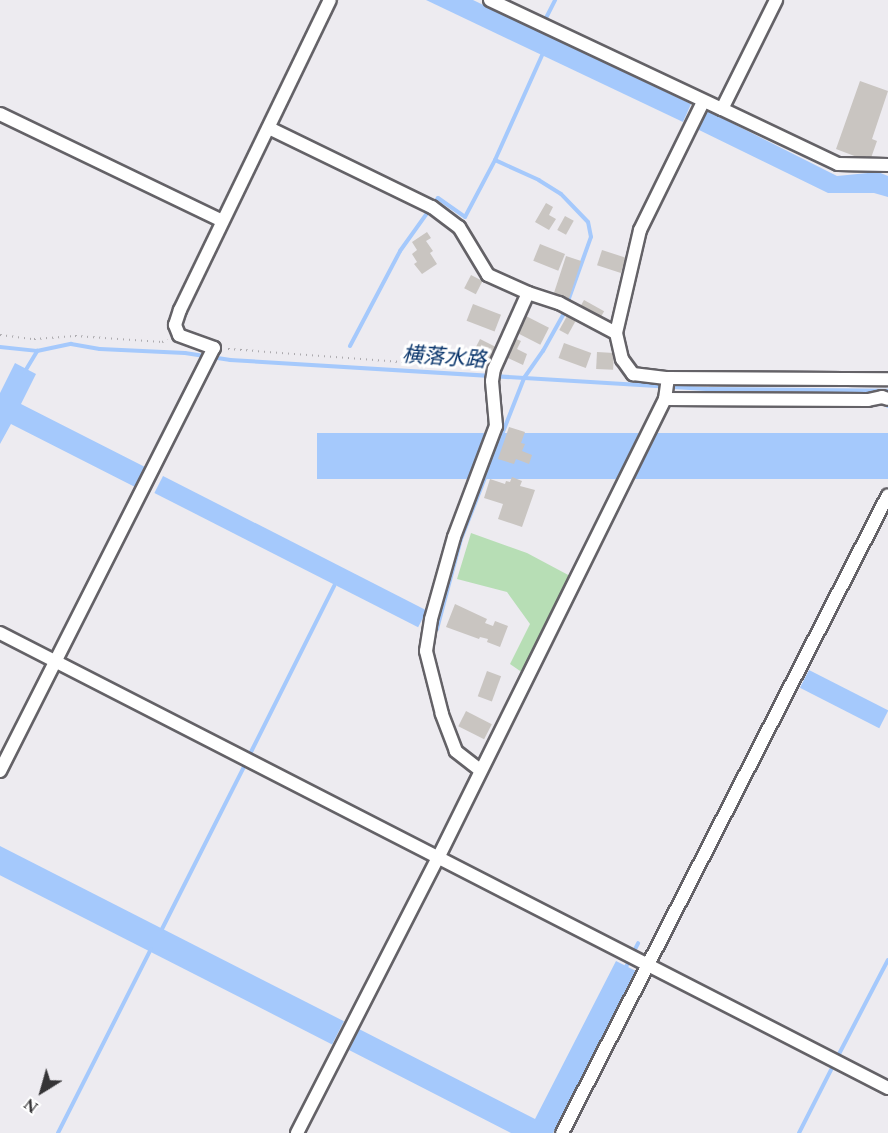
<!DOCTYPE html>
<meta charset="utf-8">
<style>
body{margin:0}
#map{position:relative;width:888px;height:1133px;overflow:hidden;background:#edebf0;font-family:Spectral,"Noto Sans JP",serif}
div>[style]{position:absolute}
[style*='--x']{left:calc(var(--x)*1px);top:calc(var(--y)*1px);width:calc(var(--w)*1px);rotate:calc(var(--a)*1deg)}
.green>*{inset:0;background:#b7deb5}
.water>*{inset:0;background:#a5c9fc;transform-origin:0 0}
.stream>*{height:4px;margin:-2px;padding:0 2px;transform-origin:2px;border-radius:2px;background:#a5c9fc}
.building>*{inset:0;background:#c9c5c1;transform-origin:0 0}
.path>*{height:2px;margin-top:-1px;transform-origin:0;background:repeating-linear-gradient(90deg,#adabaf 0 1.5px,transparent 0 6px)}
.roads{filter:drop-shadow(2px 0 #646267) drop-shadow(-2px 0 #646267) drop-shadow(0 2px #646267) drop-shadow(0 -2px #646267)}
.street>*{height:12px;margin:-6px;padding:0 6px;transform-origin:6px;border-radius:6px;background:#fff}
span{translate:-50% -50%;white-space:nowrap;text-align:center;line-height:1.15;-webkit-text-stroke:6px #fff;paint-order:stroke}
.water-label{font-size:21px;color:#07336a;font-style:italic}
.north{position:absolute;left:12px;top:1061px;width:60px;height:60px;-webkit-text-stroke:4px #fff;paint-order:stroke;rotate:217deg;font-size:16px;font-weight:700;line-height:24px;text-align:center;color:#353436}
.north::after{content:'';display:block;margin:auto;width:21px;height:27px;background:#353436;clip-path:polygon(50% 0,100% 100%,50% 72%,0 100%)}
</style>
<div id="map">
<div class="green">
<i style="clip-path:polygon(471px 533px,527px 553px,572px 577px,523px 673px,510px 664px,530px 624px,507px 592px,457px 579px)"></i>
</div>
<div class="water">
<i style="clip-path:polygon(426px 0,473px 0,691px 104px,683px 122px)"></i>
<i style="clip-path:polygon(706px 110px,837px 176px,878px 172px,888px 176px,888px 197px,874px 193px,828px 193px,697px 129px)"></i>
<i style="clip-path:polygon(15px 363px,36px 374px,21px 404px,145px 467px,135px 487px,11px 424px,0 444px,0 393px)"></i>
<i style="left:888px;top:433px;width:46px;height:571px;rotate:90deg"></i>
<i style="left:163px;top:476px;width:296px;height:19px;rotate:27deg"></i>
<i style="left:809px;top:670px;width:89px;height:20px;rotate:27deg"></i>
<i style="left:0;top:846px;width:386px;height:26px;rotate:27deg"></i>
<i style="clip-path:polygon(616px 961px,636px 971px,553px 1133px,511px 1133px,349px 1050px,359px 1029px,535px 1119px)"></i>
</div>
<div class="stream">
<i style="--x:546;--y:18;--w:20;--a:-63"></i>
<i style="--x:350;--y:346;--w:107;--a:-62.2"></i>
<i style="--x:400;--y:251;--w:65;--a:-54.4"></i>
<i style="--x:438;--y:198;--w:33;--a:35"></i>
<i style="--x:465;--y:217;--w:64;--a:-62.2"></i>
<i style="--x:0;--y:347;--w:37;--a:6"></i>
<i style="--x:37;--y:351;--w:35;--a:-12"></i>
<i style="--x:71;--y:344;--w:29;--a:10"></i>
<i style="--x:100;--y:349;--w:85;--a:2.7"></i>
<i style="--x:185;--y:353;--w:46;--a:8.8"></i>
<i style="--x:230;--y:360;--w:481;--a:3.5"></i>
<i style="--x:710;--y:389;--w:178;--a:0.6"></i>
<i style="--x:24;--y:373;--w:26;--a:-59"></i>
<i style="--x:886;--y:405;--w:2;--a:27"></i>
<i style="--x:433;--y:627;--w:4;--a:27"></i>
<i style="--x:437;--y:629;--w:93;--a:-75.1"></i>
<i style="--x:461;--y:539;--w:173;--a:-68.6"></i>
<i style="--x:524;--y:378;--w:33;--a:-55"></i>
<i style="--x:543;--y:351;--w:41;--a:-60.9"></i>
<i style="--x:563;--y:315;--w:83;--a:-70.3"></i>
<i style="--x:591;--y:237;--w:15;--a:-101"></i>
<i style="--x:588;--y:222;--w:39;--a:-134"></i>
<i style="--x:561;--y:194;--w:26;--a:-148"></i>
<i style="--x:539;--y:180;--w:48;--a:-155.6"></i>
<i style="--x:495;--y:160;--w:120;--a:-65.8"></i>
<i style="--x:250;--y:754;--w:188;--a:-63.4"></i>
<i style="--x:162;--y:929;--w:182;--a:-63.2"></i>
<i style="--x:625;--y:969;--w:29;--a:-63"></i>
<i style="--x:839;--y:1054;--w:106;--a:-62.5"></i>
<i style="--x:58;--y:1133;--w:206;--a:-63.2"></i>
<i style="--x:799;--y:1133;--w:71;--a:-63.1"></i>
</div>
<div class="building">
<i style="clip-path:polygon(860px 81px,888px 91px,872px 139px,877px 141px,871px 158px,866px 156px,865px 160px,836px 149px)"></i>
<i style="clip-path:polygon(546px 203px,553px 207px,549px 215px,556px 219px,549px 230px,535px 222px)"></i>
<i style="left:565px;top:216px;width:10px;height:16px;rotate:29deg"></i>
<i style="clip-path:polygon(427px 232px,431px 238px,426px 241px,433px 251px,430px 253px,437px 264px,422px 274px,414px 264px,417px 262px,412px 254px,417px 250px,412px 242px)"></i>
<i style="left:540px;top:244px;width:27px;height:18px;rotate:22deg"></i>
<i style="left:602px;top:250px;width:25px;height:16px;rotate:18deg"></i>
<i style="left:566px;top:256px;width:16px;height:40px;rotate:18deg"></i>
<i style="left:471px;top:275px;width:13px;height:15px;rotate:27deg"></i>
<i style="left:584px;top:300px;width:23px;height:9px;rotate:29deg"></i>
<i style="left:473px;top:304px;width:30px;height:18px;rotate:21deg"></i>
<i style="left:524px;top:315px;width:28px;height:19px;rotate:27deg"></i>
<i style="left:567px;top:316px;width:10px;height:16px;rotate:29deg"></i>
<i style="clip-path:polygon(514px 338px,521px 341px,517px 349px,527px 354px,523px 365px,506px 357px)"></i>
<i style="left:480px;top:339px;width:20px;height:16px;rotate:27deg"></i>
<i style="left:564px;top:343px;width:29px;height:16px;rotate:20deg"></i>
<i style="left:597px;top:352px;width:17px;height:17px;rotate:3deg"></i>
<i style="clip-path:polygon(509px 427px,525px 432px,521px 443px,525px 444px,522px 451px,532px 455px,529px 464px,516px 459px,514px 464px,498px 459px)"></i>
<i style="clip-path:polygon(512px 477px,522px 481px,520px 486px,535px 490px,522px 527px,498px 519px,503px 504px,484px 498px,490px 479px,505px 484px,506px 481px,510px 482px)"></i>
<i style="clip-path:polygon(455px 604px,487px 619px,485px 623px,493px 626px,495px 621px,508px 626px,500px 647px,487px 642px,488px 639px,480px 637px,479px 639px,446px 627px)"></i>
<i style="left:487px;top:671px;width:15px;height:27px;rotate:20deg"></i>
<i style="left:466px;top:711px;width:29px;height:17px;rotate:27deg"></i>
</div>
<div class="path">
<i style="--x:0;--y:335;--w:34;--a:7"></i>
<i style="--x:34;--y:339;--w:41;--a:-4.2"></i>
<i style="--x:75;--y:336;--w:87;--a:3.9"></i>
<i style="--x:162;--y:342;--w:6;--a:-18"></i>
<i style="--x:228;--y:349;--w:255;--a:4.3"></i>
</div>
<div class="roads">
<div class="street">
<i style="--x:490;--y:0;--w:256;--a:25.2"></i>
<i style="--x:722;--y:109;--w:122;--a:-63.6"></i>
<i style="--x:703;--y:102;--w:143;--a:116.2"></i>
<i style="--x:640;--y:230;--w:106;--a:103.1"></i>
<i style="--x:616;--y:333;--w:27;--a:77"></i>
<i style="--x:622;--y:359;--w:19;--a:54"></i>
<i style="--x:633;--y:374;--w:35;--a:7"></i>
<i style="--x:668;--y:378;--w:220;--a:0.3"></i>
<i style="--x:722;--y:109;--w:128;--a:25.4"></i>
<i style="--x:838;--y:164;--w:50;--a:1.1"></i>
<i style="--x:0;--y:114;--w:246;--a:25.7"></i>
<i style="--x:269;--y:128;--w:181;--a:25.9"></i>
<i style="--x:432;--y:207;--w:34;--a:37"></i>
<i style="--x:459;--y:227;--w:56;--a:58.9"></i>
<i style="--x:488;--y:275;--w:44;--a:24.2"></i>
<i style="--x:528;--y:293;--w:33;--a:18"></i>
<i style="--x:559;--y:303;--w:64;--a:27.8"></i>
<i style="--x:665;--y:399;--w:203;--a:0.3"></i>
<i style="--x:868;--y:400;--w:14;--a:-12"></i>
<i style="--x:882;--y:397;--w:6;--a:18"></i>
<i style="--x:0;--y:633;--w:998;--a:27.13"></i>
<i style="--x:480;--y:770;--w:31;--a:-142"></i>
<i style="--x:456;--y:751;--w:40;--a:-111"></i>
<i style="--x:442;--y:714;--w:65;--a:-104.3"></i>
<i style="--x:426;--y:651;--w:32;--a:-81"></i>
<i style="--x:431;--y:619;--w:85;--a:-74.3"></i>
<i style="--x:454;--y:537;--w:119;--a:-69.3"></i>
<i style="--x:496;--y:426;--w:45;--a:-95.1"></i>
<i style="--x:492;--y:381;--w:12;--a:-81"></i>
<i style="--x:494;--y:369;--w:83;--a:-65.9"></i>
<i style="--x:0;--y:771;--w:474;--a:-63.2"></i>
<i style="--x:214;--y:348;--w:37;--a:-160"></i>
<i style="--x:179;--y:335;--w:11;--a:-112"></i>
<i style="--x:175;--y:325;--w:16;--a:-72"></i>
<i style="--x:180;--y:310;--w:344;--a:-64.2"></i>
<i style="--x:297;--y:1133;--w:309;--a:-62.9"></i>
<i style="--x:438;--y:858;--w:512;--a:-63.69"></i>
<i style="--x:665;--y:399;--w:21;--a:-82"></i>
<i style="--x:562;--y:1133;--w:716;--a:-62.93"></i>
</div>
</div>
<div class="water-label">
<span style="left:444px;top:358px;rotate:4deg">横落水路</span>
</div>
<div class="north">N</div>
</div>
